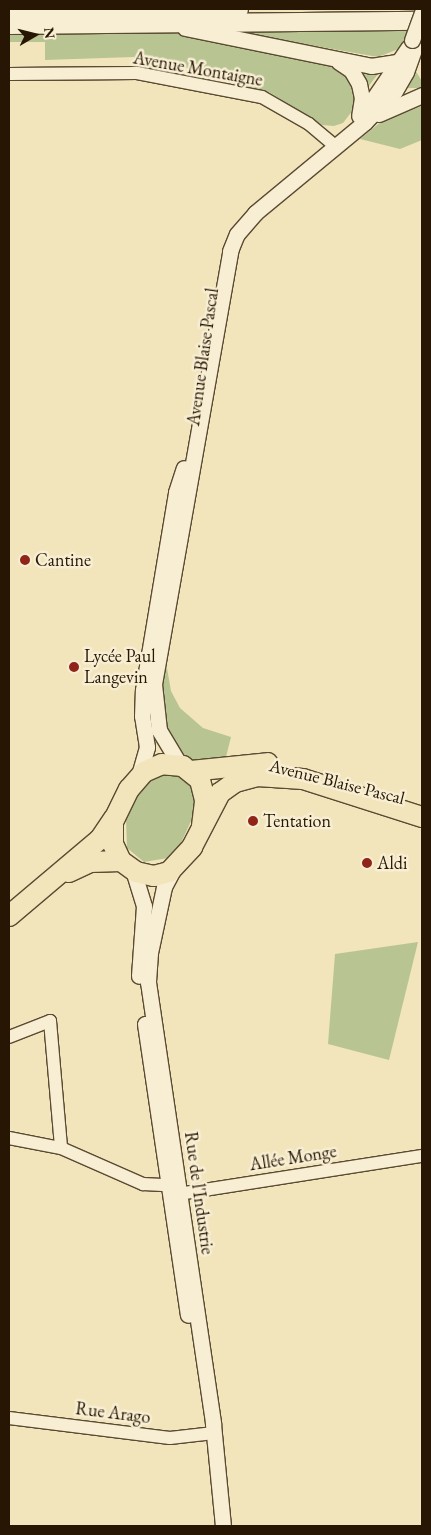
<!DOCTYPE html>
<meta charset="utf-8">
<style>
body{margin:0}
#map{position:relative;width:431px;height:1535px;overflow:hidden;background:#f2e5bc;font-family:"EB Garamond",serif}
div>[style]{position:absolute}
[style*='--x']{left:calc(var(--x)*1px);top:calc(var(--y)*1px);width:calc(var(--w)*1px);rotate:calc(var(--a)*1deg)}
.green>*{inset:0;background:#b8c592}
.roads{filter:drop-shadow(1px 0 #594a31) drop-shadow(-1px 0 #594a31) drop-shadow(0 1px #594a31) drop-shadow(0 -1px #594a31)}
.minor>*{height:12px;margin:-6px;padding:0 6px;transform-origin:6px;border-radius:6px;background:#f7eed3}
.tertiary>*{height:15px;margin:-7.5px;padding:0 7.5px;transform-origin:7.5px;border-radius:7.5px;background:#f7eed3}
.secondary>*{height:18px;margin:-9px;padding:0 9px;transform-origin:9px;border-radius:9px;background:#f7eed3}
.primary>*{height:20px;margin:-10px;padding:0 10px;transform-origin:10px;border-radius:10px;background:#f2e5bc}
.bridges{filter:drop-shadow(1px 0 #594a31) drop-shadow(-1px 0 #594a31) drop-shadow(0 1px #594a31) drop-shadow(0 -1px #594a31)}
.tertiary-bridge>*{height:15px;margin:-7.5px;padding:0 7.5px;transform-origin:7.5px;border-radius:7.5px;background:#f7eed3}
.dots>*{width:14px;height:14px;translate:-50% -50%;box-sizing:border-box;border:2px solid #f7eed3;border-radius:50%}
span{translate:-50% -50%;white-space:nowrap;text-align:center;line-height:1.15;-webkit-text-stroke:5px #f7eed3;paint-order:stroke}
.street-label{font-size:18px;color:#261603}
.poi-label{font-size:18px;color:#261603}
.left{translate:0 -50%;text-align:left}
.frame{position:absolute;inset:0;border:10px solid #261603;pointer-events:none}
.north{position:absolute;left:10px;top:10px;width:50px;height:50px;-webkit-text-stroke:4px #f7eed3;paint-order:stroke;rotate:82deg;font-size:14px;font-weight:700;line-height:20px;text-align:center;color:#261603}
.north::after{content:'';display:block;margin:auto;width:18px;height:22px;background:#261603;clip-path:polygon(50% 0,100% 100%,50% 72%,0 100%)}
</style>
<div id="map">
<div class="green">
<i style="clip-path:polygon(410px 28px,401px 48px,378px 57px,219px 29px)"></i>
<i style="clip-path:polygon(178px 32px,341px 67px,349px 76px,355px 97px,353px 110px,343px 123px,334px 126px,322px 125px,269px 92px,234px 86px,231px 76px,159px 63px,157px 72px,135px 66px,134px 57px,45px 60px,45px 42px,9px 42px,9px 33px)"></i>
<i style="clip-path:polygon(413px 67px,422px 81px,422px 88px,406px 88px)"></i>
<i style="clip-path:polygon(356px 69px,381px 70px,365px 91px)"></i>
<i style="clip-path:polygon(422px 106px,422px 140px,400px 149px,360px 139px,382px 121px)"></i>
<i style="clip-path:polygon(161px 667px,167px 668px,171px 691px,180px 708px,203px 728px,231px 737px,226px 757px,220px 762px,199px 764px,177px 753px,161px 719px)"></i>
<i style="clip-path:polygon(164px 774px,176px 774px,191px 786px,195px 800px,192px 819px,180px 845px,168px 858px,144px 862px,127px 848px,126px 819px,138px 793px,150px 779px)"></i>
<i style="clip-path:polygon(418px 942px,389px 1060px,328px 1044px,335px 954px)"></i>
</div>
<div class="roads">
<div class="minor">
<i style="--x:9;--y:74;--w:128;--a:-0.4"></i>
<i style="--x:137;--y:73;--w:127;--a:10.9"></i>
<i style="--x:262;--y:97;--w:54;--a:29.9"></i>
<i style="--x:309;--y:124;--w:34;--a:40"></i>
<i style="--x:9;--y:1037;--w:44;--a:-21.3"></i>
<i style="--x:50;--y:1021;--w:127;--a:85"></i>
<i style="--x:9;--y:1138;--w:53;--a:10.9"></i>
<i style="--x:61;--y:1148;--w:90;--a:23.7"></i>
<i style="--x:143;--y:1184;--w:34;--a:3"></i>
<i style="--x:172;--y:1195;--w:253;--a:-8.9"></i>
<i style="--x:9;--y:1418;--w:162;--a:7.1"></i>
<i style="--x:170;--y:1438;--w:44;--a:-6.5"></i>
</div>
<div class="tertiary">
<i style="--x:185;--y:28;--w:190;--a:11.5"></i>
<i style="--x:371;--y:66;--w:31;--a:-9"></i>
<i style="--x:339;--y:62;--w:14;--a:34"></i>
<i style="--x:351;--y:70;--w:16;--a:60"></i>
<i style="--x:359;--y:84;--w:14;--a:78"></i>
<i style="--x:362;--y:98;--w:18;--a:99"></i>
<i style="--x:367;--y:108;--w:73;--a:-55.7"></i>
<i style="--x:379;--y:114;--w:47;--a:-23.8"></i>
<i style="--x:180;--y:765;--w:41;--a:-121"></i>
<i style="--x:159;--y:730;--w:46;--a:-96.2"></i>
<i style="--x:154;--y:684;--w:440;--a:-80"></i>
<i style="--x:230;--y:251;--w:18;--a:-68"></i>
<i style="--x:237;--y:234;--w:28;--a:-49"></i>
<i style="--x:255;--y:213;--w:143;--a:-39.6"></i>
<i style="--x:365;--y:122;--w:43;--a:-45.9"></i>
<i style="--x:395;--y:91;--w:22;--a:-60"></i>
<i style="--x:406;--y:72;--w:48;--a:-70.4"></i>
<i style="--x:139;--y:775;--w:29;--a:-74"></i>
<i style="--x:147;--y:747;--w:31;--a:-99"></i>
<i style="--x:142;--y:716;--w:26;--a:-88"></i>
<i style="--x:143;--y:690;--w:201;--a:-80.5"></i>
<i style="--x:176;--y:492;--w:25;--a:-72"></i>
<i style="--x:174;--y:868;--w:21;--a:118"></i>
<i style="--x:164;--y:887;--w:67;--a:102"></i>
<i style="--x:150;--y:953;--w:29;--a:94"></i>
<i style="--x:148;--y:982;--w:447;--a:81.6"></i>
<i style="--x:213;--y:1424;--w:102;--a:84.4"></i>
<i style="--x:133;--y:870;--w:38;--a:73"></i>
<i style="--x:144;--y:906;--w:70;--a:94.1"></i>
<i style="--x:145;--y:1024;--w:294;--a:81.6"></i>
</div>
<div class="secondary">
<i style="--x:9;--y:10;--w:230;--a:-0.2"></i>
<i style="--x:9;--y:25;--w:413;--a:-0.6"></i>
</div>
<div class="primary">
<i style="--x:191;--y:771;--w:77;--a:-5.9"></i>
<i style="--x:202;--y:826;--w:26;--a:-83"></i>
<i style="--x:205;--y:800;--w:21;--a:-104"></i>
<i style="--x:200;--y:780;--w:22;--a:-141"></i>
<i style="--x:183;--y:766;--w:21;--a:-175"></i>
<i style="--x:162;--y:764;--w:20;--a:156"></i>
<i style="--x:144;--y:772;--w:23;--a:131"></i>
<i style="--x:129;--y:789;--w:37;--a:116"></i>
<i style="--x:113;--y:822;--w:22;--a:90"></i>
<i style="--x:113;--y:844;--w:19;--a:65"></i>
<i style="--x:121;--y:861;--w:19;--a:36"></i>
<i style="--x:136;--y:872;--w:18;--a:13"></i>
<i style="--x:154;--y:876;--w:16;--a:-15"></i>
<i style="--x:169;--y:872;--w:34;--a:-47"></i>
<i style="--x:192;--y:847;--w:61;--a:-62.6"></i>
<i style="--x:220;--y:793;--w:19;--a:-36"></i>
<i style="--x:235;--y:782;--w:23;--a:-15"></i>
<i style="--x:257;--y:776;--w:46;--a:3.7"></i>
<i style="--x:303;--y:779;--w:125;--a:17.7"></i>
<i style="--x:69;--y:872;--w:23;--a:-25"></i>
<i style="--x:90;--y:862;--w:31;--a:-2"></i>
<i style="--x:9;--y:916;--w:119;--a:-40.2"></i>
<i style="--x:100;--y:839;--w:25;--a:-56"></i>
</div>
</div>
<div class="bridges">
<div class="tertiary-bridge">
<i style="--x:412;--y:40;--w:29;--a:-70"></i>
</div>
</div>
<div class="dots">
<i style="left:25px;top:560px;background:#8f2418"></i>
<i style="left:74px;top:667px;background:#8f2418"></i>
<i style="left:253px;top:821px;background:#8f2418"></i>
<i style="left:367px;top:863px;background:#8f2418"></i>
</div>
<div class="street-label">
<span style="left:198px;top:69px;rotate:10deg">Avenue Montaigne</span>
<span style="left:203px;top:357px;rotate:-82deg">Avenue Blaise Pascal</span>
<span style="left:337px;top:782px;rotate:14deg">Avenue Blaise Pascal</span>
<span style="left:293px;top:1158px;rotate:-9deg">Allée Monge</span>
<span style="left:199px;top:1193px;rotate:82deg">Rue de l'Industrie</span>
<span style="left:113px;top:1413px;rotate:7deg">Rue Arago</span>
</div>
<div class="poi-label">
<span class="left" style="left:35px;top:560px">Cantine</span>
<span class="left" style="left:84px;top:667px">Lycée Paul<br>Langevin</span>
<span class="left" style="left:263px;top:821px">Tentation</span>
<span class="left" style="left:377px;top:863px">Aldi</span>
</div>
<div class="frame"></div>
<div class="north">N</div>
</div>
